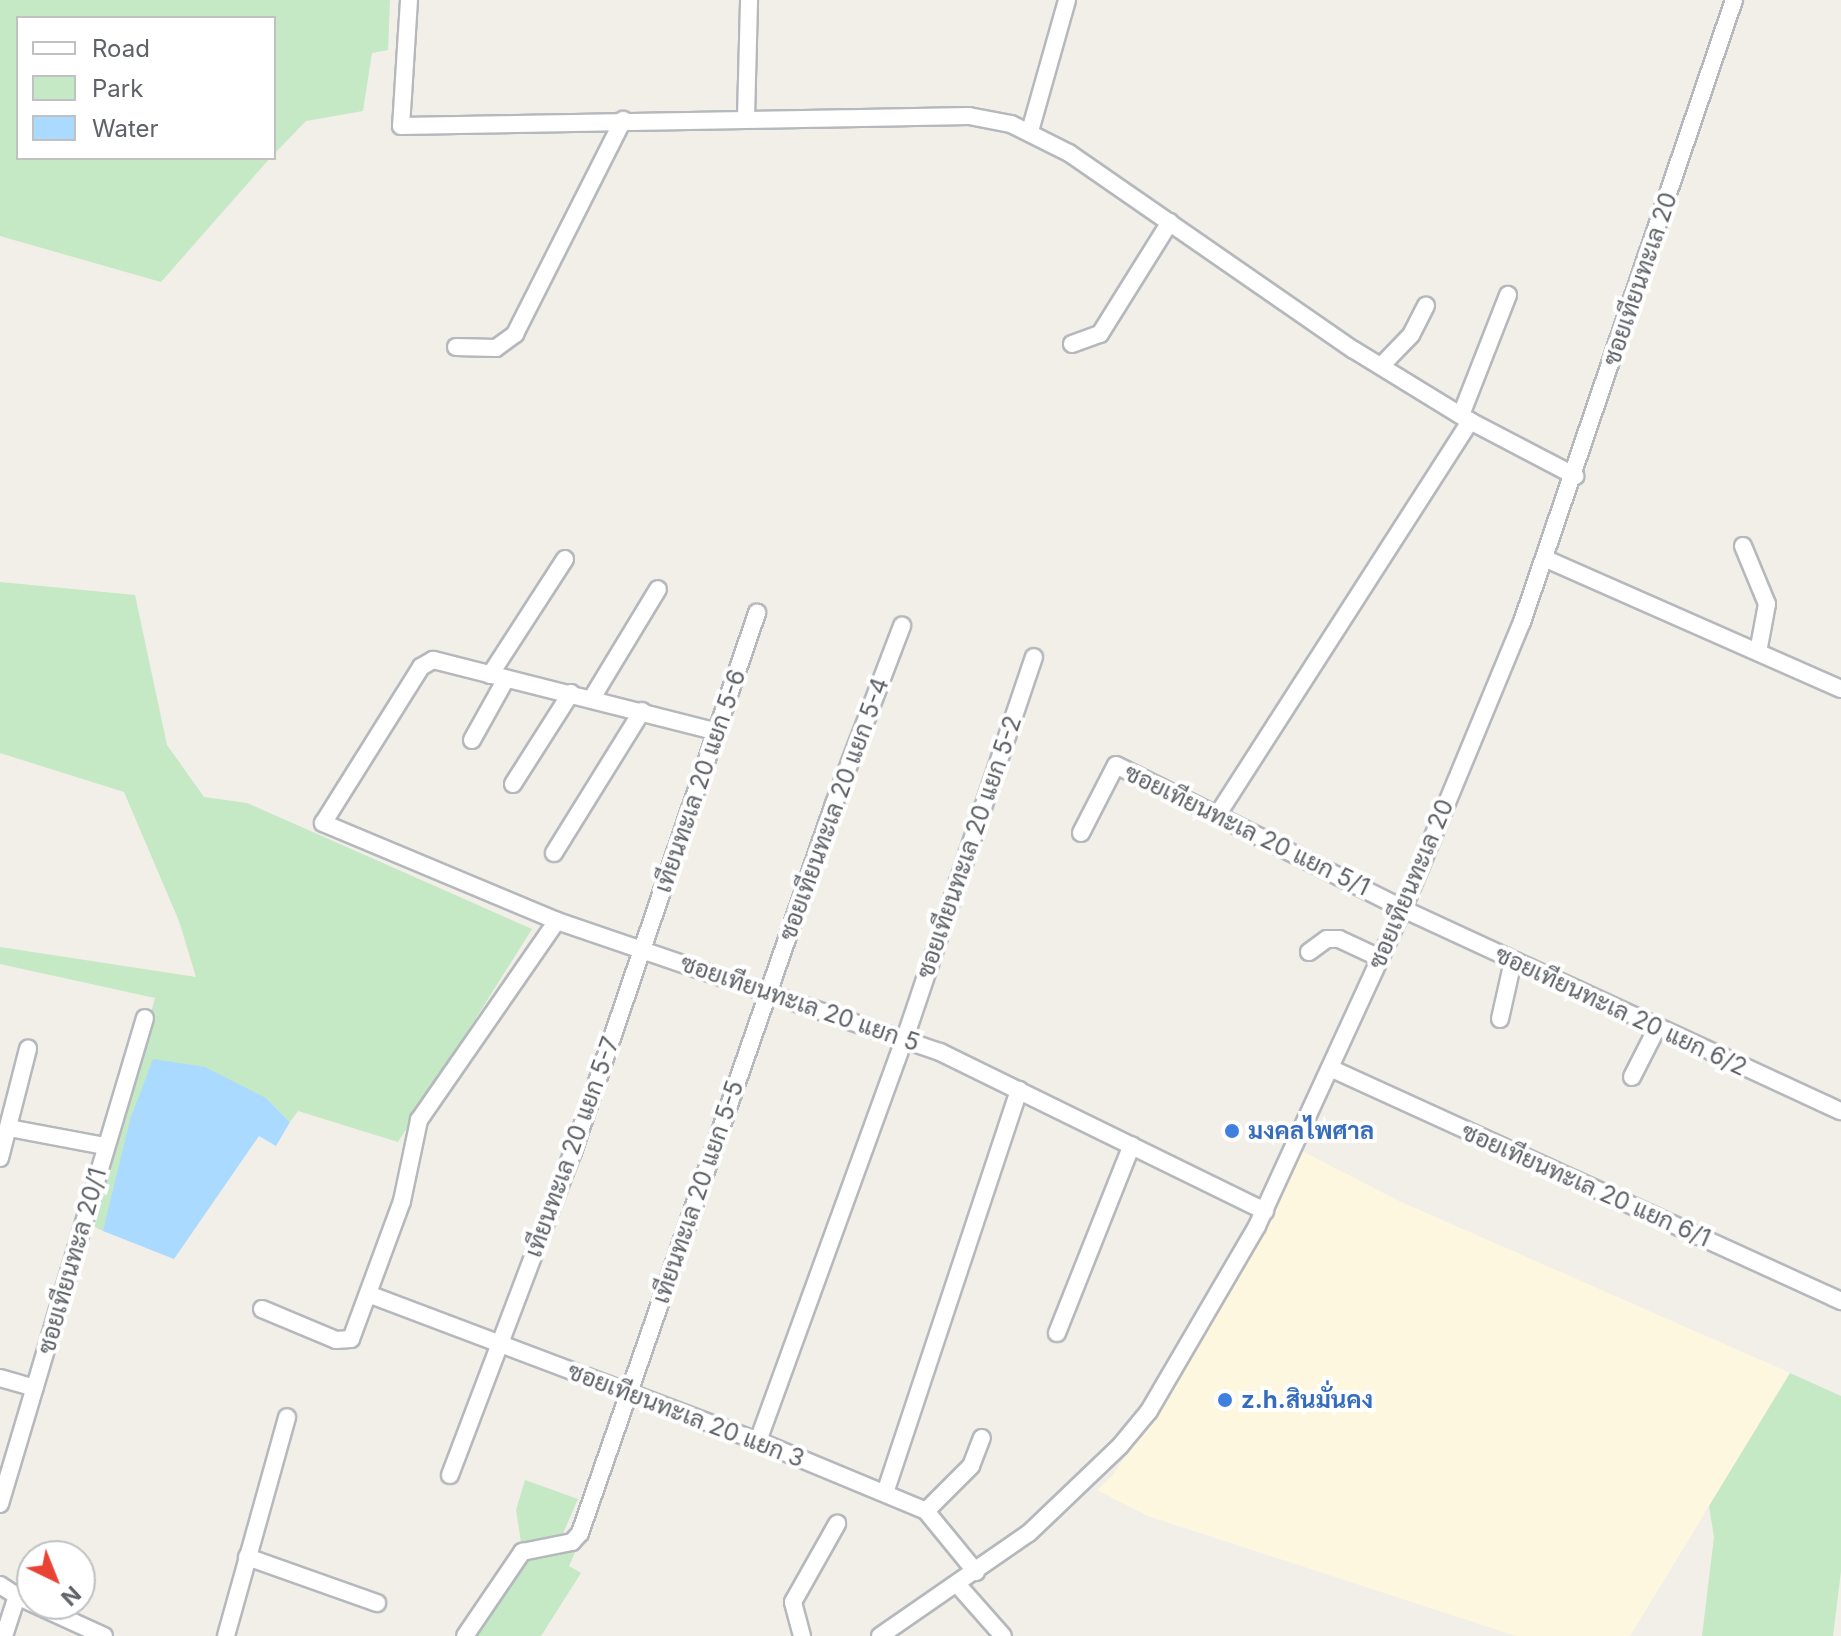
<!DOCTYPE html>
<meta charset="utf-8">
<style>
body{margin:0}
#map{position:relative;width:1841px;height:1636px;overflow:hidden;background:#f1efe8;font-family:Inter,Sarabun,sans-serif}
div>[style]{position:absolute}
[style*='--x']{left:calc(var(--x)*1px);top:calc(var(--y)*1px);width:calc(var(--w)*1px);rotate:calc(var(--a)*1deg)}
.commercial>*{inset:0;background:#fef7e0}
.green>*{inset:0;background:#c5e8c5}
.water>*{inset:0;background:#aadaff}
.roads{filter:drop-shadow(2px 0 #b5b8bc) drop-shadow(-2px 0 #b5b8bc) drop-shadow(0 2px #b5b8bc) drop-shadow(0 -2px #b5b8bc)}
.minor>*{height:16px;margin:-8px;padding:0 8px;transform-origin:8px;border-radius:8px;background:#fff}
.dots>*{width:22px;height:22px;translate:-50% -50%;box-sizing:border-box;border:4px solid #fff;border-radius:50%}
span{translate:-50% -50%;white-space:nowrap;text-align:center;line-height:1.15;-webkit-text-stroke:8px #fff;paint-order:stroke}
.street-label{font-size:24px;color:#5f6368}
.shop-label{font-size:24px;color:#366cbe;font-weight:700}
.left{translate:0 -50%;text-align:left}
.legend{position:absolute;left:16px;top:16px;width:260px;height:144px;box-sizing:border-box;background:#fff;border:2px solid #bfc1c3;margin:0;padding:10px 14px;list-style:none;font-size:24px;color:#5f6368}
.legend li{display:flex;align-items:center;gap:16px;height:40px}
.legend b{width:40px;border:2px solid #bfc1c3}
.north{position:absolute;left:16px;top:1540px;width:80px;height:80px;box-sizing:border-box;background:#fff;border:2px solid #bfc1c3;border-radius:50%;rotate:137deg;font-size:22px;font-weight:700;line-height:32px;text-align:center;color:#5f6368}
.north::after{content:'';display:block;margin:auto;width:28px;height:36px;background:#ea4335;clip-path:polygon(50% 0,100% 100%,50% 72%,0 100%)}
</style>
<div id="map">
<div class="commercial">
<i style="clip-path:polygon(1302px 1151px,1399px 1201px,1790px 1373px,1630px 1636px,1516px 1636px,1148px 1516px,1097px 1490px,1113px 1475px,1209px 1324px)"></i>
</div>
<div class="green">
<i style="clip-path:polygon(0 0,390px 0,388px 50px,372px 53px,363px 111px,306px 121px,274px 154px,274px 18px,18px 18px,18px 158px,270px 158px,161px 282px,0 236px)"></i>
<i style="clip-path:polygon(0 582px,135px 595px,167px 745px,204px 797px,247px 803px,532px 929px,398px 1142px,298px 1111px,290px 1122px,266px 1098px,120px 1178px,103px 1231px,91px 1225px,155px 998px,0 964px,0 947px,196px 977px,179px 921px,124px 792px,0 753px)"></i>
<i style="clip-path:polygon(1790px 1373px,1841px 1396px,1841px 1571px,1833px 1636px,1702px 1636px,1714px 1537px,1709px 1506px)"></i>
<i style="clip-path:polygon(525px 1480px,578px 1499px,561px 1538px,578px 1546px,569px 1566px,581px 1573px,541px 1636px,473px 1636px,523px 1555px,516px 1510px)"></i>
</div>
<div class="water">
<i style="clip-path:polygon(153px 1059px,205px 1067px,266px 1098px,290px 1122px,276px 1146px,259px 1136px,174px 1259px,103px 1231px,130px 1120px)"></i>
</div>
<div class="roads">
<div class="minor">
<i style="--x:409;--y:0;--w:126;--a:93.6"></i>
<i style="--x:401;--y:126;--w:568;--a:-1.01"></i>
<i style="--x:969;--y:116;--w:43;--a:10.8"></i>
<i style="--x:1011;--y:124;--w:65;--a:26.6"></i>
<i style="--x:1069;--y:153;--w:346;--a:34.7"></i>
<i style="--x:1354;--y:350;--w:136;--a:31.5"></i>
<i style="--x:1470;--y:421;--w:119;--a:27.6"></i>
<i style="--x:746;--y:117;--w:117;--a:-88.5"></i>
<i style="--x:1030;--y:131;--w:136;--a:-74.2"></i>
<i style="--x:1072;--y:344;--w:30;--a:-20"></i>
<i style="--x:1100;--y:334;--w:132;--a:-58"></i>
<i style="--x:456;--y:347;--w:40;--a:1.4"></i>
<i style="--x:496;--y:348;--w:24;--a:-36"></i>
<i style="--x:515;--y:334;--w:240;--a:-63.2"></i>
<i style="--x:1381;--y:366;--w:43;--a:-45.9"></i>
<i style="--x:1411;--y:335;--w:33;--a:-63"></i>
<i style="--x:1461;--y:415;--w:129;--a:-68.6"></i>
<i style="--x:1743;--y:546;--w:63;--a:67.5"></i>
<i style="--x:1767;--y:604;--w:49;--a:100.6"></i>
<i style="--x:1546;--y:559;--w:322;--a:23.8"></i>
<i style="--x:490;--y:675;--w:138;--a:-57.1"></i>
<i style="--x:592;--y:698;--w:127;--a:-58.8"></i>
<i style="--x:718;--y:732;--w:294;--a:-165.8"></i>
<i style="--x:433;--y:660;--w:14;--a:150"></i>
<i style="--x:421;--y:667;--w:184;--a:122.1"></i>
<i style="--x:323;--y:823;--w:254;--a:22.7"></i>
<i style="--x:557;--y:921;--w:405;--a:18.9"></i>
<i style="--x:940;--y:1052;--w:362;--a:26.1"></i>
<i style="--x:472;--y:740;--w:70;--a:-60.9"></i>
<i style="--x:513;--y:784;--w:108;--a:-57.5"></i>
<i style="--x:1218;--y:814;--w:467;--a:-57.3"></i>
<i style="--x:1081;--y:833;--w:76;--a:-62.8"></i>
<i style="--x:1116;--y:765;--w:321;--a:26.6"></i>
<i style="--x:1403;--y:909;--w:482;--a:24.8"></i>
<i style="--x:554;--y:853;--w:167;--a:-58.2"></i>
<i style="--x:1309;--y:952;--w:22;--a:-36"></i>
<i style="--x:1327;--y:939;--w:12;--a:0"></i>
<i style="--x:1339;--y:939;--w:45;--a:24.9"></i>
<i style="--x:1500;--y:1019;--w:59;--a:-77.4"></i>
<i style="--x:1330;--y:1068;--w:562;--a:24.51"></i>
<i style="--x:1632;--y:1077;--w:55;--a:-63"></i>
<i style="--x:9;--y:1128;--w:98;--a:10.6"></i>
<i style="--x:0;--y:1158;--w:113;--a:-75.6"></i>
<i style="--x:371;--y:1295;--w:414;--a:20.7"></i>
<i style="--x:758;--y:1441;--w:182;--a:22.6"></i>
<i style="--x:926;--y:1511;--w:79;--a:50.7"></i>
<i style="--x:262;--y:1309;--w:80;--a:22.7"></i>
<i style="--x:336;--y:1340;--w:15;--a:-4"></i>
<i style="--x:351;--y:1339;--w:147;--a:-69.7"></i>
<i style="--x:402;--y:1201;--w:83;--a:-78.1"></i>
<i style="--x:419;--y:1120;--w:242;--a:-55.3"></i>
<i style="--x:1057;--y:1333;--w:202;--a:-68.3"></i>
<i style="--x:0;--y:1378;--w:36;--a:16"></i>
<i style="--x:758;--y:1441;--w:429;--a:-70"></i>
<i style="--x:905;--y:1038;--w:402;--a:-71.3"></i>
<i style="--x:450;--y:1475;--w:346;--a:-69.2"></i>
<i style="--x:573;--y:1152;--w:570;--a:-71.15"></i>
<i style="--x:885;--y:1493;--w:425;--a:-71.6"></i>
<i style="--x:0;--y:1504;--w:507;--a:-73.39"></i>
<i style="--x:926;--y:1511;--w:64;--a:-45"></i>
<i style="--x:971;--y:1466;--w:30;--a:-69"></i>
<i style="--x:247;--y:1557;--w:138;--a:19.5"></i>
<i style="--x:957;--y:1584;--w:69;--a:48.5"></i>
<i style="--x:0;--y:1585;--w:20;--a:33"></i>
<i style="--x:34;--y:1604;--w:77;--a:24.6"></i>
<i style="--x:4;--y:1636;--w:42;--a:-72"></i>
<i style="--x:17;--y:1596;--w:17;--a:25"></i>
<i style="--x:226;--y:1636;--w:227;--a:-74.4"></i>
<i style="--x:465;--y:1636;--w:102;--a:-55.8"></i>
<i style="--x:522;--y:1552;--w:51;--a:-11.3"></i>
<i style="--x:572;--y:1542;--w:12;--a:-48"></i>
<i style="--x:580;--y:1533;--w:772;--a:-70.79"></i>
<i style="--x:834;--y:804;--w:191;--a:-69.1"></i>
<i style="--x:802;--y:1636;--w:35;--a:-105"></i>
<i style="--x:793;--y:1602;--w:90;--a:-60.6"></i>
<i style="--x:880;--y:1636;--w:181;--a:-34.7"></i>
<i style="--x:1029;--y:1533;--w:126;--a:-43.7"></i>
<i style="--x:1120;--y:1446;--w:45;--a:-50.4"></i>
<i style="--x:1149;--y:1411;--w:214;--a:-59.7"></i>
<i style="--x:1257;--y:1226;--w:349;--a:-65.3"></i>
<i style="--x:1403;--y:909;--w:311;--a:-67.5"></i>
<i style="--x:1522;--y:622;--w:657;--a:-71.18"></i>
</div>
</div>
<div class="dots">
<i style="left:1232px;top:1131px;background:#3f7fe0"></i>
<i style="left:1225px;top:1400px;background:#3f7fe0"></i>
</div>
<div class="street-label">
<span style="left:1640px;top:279px;rotate:-71deg">ซอยเทียนทะเล 20</span>
<span style="left:700px;top:781px;rotate:-71deg">เทียนทะเล 20 แยก 5-6</span>
<span style="left:834px;top:809px;rotate:-70deg">ซอยเทียนทะเล 20 แยก 5-4</span>
<span style="left:1247px;top:830px;rotate:26deg">ซอยเทียนทะเล 20 แยก 5/1</span>
<span style="left:969px;top:847px;rotate:-71deg">ซอยเทียนทะเล 20 แยก 5-2</span>
<span style="left:1411px;top:884px;rotate:-67deg">ซอยเทียนทะเล 20</span>
<span style="left:800px;top:1003px;rotate:19deg">ซอยเทียนทะเล 20 แยก 5</span>
<span style="left:1621px;top:1011px;rotate:25deg">ซอยเทียนทะเล 20 แยก 6/2</span>
<span style="left:572px;top:1147px;rotate:-70deg">เทียนทะเล 20 แยก 5-7</span>
<span style="left:1586px;top:1185px;rotate:24deg">ซอยเทียนทะเล 20 แยก 6/1</span>
<span style="left:698px;top:1192px;rotate:-71deg">เทียนทะเล 20 แยก 5-5</span>
<span style="left:72px;top:1261px;rotate:-74deg">ซอยเทียนทะล 20/1</span>
<span style="left:686px;top:1415px;rotate:21deg">ซอยเทียนทะเล 20 แยก 3</span>
</div>
<div class="shop-label">
<span class="left" style="left:1248px;top:1131px">มงคลไพศาล</span>
<span class="left" style="left:1241px;top:1400px">z.h.สินมั่นคง</span>
</div>
<ul class="legend">
<li><b style="height:10px;background:#fff"></b>Road</li>
<li><b style="height:22px;background:#c5e8c5"></b>Park</li>
<li><b style="height:22px;background:#aadaff"></b>Water</li>
</ul>
<div class="north">N</div>
</div>
